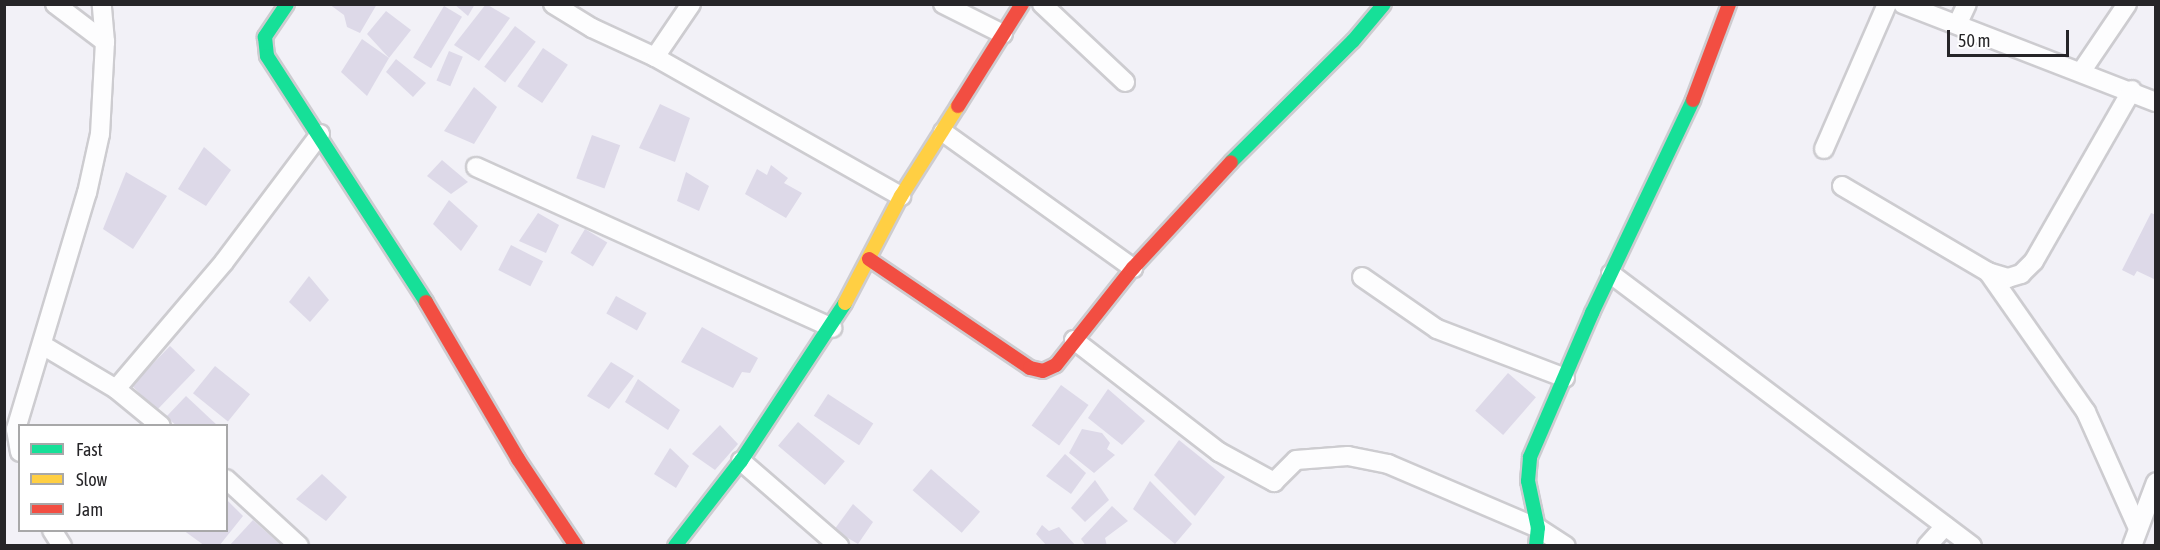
<!DOCTYPE html>
<style>
body{margin:0}
#map{position:relative;width:2160px;height:550px;overflow:hidden;background:#f2f1f7;font-family:"Asap Condensed",sans-serif}
div>[style]{position:absolute}
[style*='--x']{left:calc(var(--x)*1px);top:calc(var(--y)*1px);width:calc(var(--w)*1px);rotate:calc(var(--a)*1deg)}
.building>*{inset:0;background:#ddd9e8;transform-origin:0 0}
.roads{filter:drop-shadow(2px 0 #cdccd0) drop-shadow(-2px 0 #cdccd0) drop-shadow(0 2px #cdccd0) drop-shadow(0 -2px #cdccd0)}
.street>*{height:18px;margin:-9px;padding:0 9px;transform-origin:9px;border-radius:9px;background:#fdfdfe}
.fast>*{height:14px;margin:-7px;padding:0 7px;transform-origin:7px;border-radius:7px;background:#16e098}
.slow>*{height:14px;margin:-7px;padding:0 7px;transform-origin:7px;border-radius:7px;background:#ffcf43}
.jam>*{height:14px;margin:-7px;padding:0 7px;transform-origin:7px;border-radius:7px;background:#f24e42}
span{translate:-50% -50%;white-space:nowrap;text-align:center;line-height:1.15;-webkit-text-stroke:4.5px #fff;paint-order:stroke}
.frame{position:absolute;inset:0;border:6px solid #262528;pointer-events:none}
.legend{position:absolute;left:18px;top:424px;width:210px;height:108px;box-sizing:border-box;background:#fff;border:2px solid #a8a8a9;margin:0;padding:8px 10px;list-style:none;font-size:18px;color:#262528}
.legend li{display:flex;align-items:center;gap:12px;height:30px}
.legend b{width:30px;border:2px solid #a8a8a9}
.scale{position:absolute;left:1947px;top:30px;width:122px;height:27px;box-sizing:border-box;border:3px solid #262528;border-top:0;padding-left:8px;font-size:18px;line-height:21px;white-space:nowrap;color:#262528;-webkit-text-stroke:4px #fff;paint-order:stroke}
</style>
<div id="map">
<div class="building">
<i style="clip-path:polygon(329px 4px,377px 4px,360px 33px,347px 27px,344px 15px)"></i>
<i style="clip-path:polygon(454px 4px,475px 4px,468px 16px)"></i>
<i style="clip-path:polygon(486px 4px,510px 18px,479px 61px,454px 45px)"></i>
<i style="left:444px;top:6px;width:21px;height:60px;rotate:31deg"></i>
<i style="clip-path:polygon(386px 11px,411px 30px,389px 58px,367px 34px)"></i>
<i style="left:515px;top:26px;width:26px;height:51px;rotate:37deg"></i>
<i style="clip-path:polygon(362px 39px,389px 58px,367px 96px,341px 72px)"></i>
<i style="left:543px;top:48px;width:30px;height:46px;rotate:34deg"></i>
<i style="left:449px;top:51px;width:15px;height:32px;rotate:23deg"></i>
<i style="clip-path:polygon(396px 59px,426px 83px,413px 97px,386px 72px)"></i>
<i style="clip-path:polygon(474px 87px,497px 107px,474px 144px,444px 131px)"></i>
<i style="clip-path:polygon(660px 104px,690px 118px,675px 162px,639px 148px)"></i>
<i style="left:592px;top:135px;width:30px;height:46px;rotate:20deg"></i>
<i style="clip-path:polygon(204px 147px,231px 170px,206px 206px,178px 189px)"></i>
<i style="clip-path:polygon(442px 160px,468px 182px,451px 194px,427px 176px)"></i>
<i style="clip-path:polygon(771px 165px,788px 178px,784px 183px,802px 193px,786px 218px,745px 194px,757px 169px,767px 175px)"></i>
<i style="clip-path:polygon(126px 172px,167px 196px,133px 249px,103px 229px)"></i>
<i style="clip-path:polygon(686px 172px,709px 186px,699px 211px,677px 201px)"></i>
<i style="clip-path:polygon(449px 200px,478px 226px,461px 251px,433px 224px)"></i>
<i style="clip-path:polygon(538px 213px,559px 225px,546px 253px,519px 241px)"></i>
<i style="clip-path:polygon(2151px 213px,2156px 215px,2156px 280px,2137px 271px,2134px 276px,2122px 270px)"></i>
<i style="left:585px;top:229px;width:26px;height:28px;rotate:31deg"></i>
<i style="left:511px;top:245px;width:36px;height:28px;rotate:27deg"></i>
<i style="clip-path:polygon(309px 276px,329px 300px,310px 322px,289px 302px)"></i>
<i style="left:616px;top:296px;width:35px;height:20px;rotate:29deg"></i>
<i style="clip-path:polygon(702px 327px,758px 358px,750px 373px,742px 372px,733px 388px,681px 362px)"></i>
<i style="left:170px;top:346px;width:35px;height:55px;rotate:44deg"></i>
<i style="clip-path:polygon(611px 362px,634px 376px,609px 409px,587px 396px)"></i>
<i style="left:215px;top:366px;width:45px;height:35px;rotate:39deg"></i>
<i style="left:1508px;top:373px;width:37px;height:50px;rotate:41deg"></i>
<i style="clip-path:polygon(638px 379px,680px 410px,668px 430px,625px 402px)"></i>
<i style="left:1061px;top:385px;width:34px;height:50px;rotate:36deg"></i>
<i style="clip-path:polygon(1108px 389px,1145px 421px,1122px 445px,1088px 418px)"></i>
<i style="left:828px;top:394px;width:54px;height:26px;rotate:33deg"></i>
<i style="clip-path:polygon(186px 396px,218px 426px,177px 426px,166px 417px)"></i>
<i style="left:798px;top:422px;width:61px;height:31px;rotate:40deg"></i>
<i style="clip-path:polygon(720px 425px,738px 444px,715px 470px,692px 454px)"></i>
<i style="clip-path:polygon(1082px 429px,1102px 433px,1110px 443px,1107px 449px,1115px 455px,1094px 473px,1069px 453px)"></i>
<i style="clip-path:polygon(1179px 440px,1225px 477px,1195px 516px,1154px 475px)"></i>
<i style="clip-path:polygon(670px 448px,689px 466px,676px 488px,654px 474px)"></i>
<i style="clip-path:polygon(1065px 454px,1086px 473px,1071px 494px,1046px 476px)"></i>
<i style="left:931px;top:469px;width:65px;height:28px;rotate:41deg"></i>
<i style="clip-path:polygon(322px 474px,347px 497px,326px 521px,296px 499px)"></i>
<i style="clip-path:polygon(1095px 480px,1109px 500px,1085px 522px,1071px 508px)"></i>
<i style="clip-path:polygon(1150px 481px,1192px 524px,1175px 544px,1133px 509px)"></i>
<i style="clip-path:polygon(226px 499px,243px 516px,219px 546px,205px 546px,183px 530px,226px 530px)"></i>
<i style="clip-path:polygon(853px 504px,873px 522px,858px 544px,834px 530px)"></i>
<i style="clip-path:polygon(1112px 506px,1128px 521px,1105px 538px,1107px 546px,1086px 546px,1081px 539px)"></i>
<i style="clip-path:polygon(253px 520px,282px 546px,229px 546px)"></i>
<i style="clip-path:polygon(1042px 525px,1049px 531px,1059px 527px,1076px 546px,1047px 546px,1036px 534px)"></i>
</div>
<div class="roads">
<div class="street">
<i style="--x:55;--y:4;--w:63;--a:37.2"></i>
<i style="--x:553;--y:4;--w:46;--a:31.6"></i>
<i style="--x:592;--y:28;--w:69;--a:24.7"></i>
<i style="--x:655;--y:57;--w:283;--a:29.5"></i>
<i style="--x:943;--y:4;--w:67;--a:26.6"></i>
<i style="--x:1042;--y:4;--w:114;--a:43.2"></i>
<i style="--x:1903;--y:4;--w:271;--a:21.2"></i>
<i style="--x:1958;--y:23;--w:21;--a:-65"></i>
<i style="--x:655;--y:57;--w:64;--a:-55.8"></i>
<i style="--x:2081;--y:72;--w:82;--a:-55.9"></i>
<i style="--x:943;--y:132;--w:234;--a:35.6"></i>
<i style="--x:1824;--y:149;--w:158;--a:-66.5"></i>
<i style="--x:476;--y:167;--w:391;--a:24.3"></i>
<i style="--x:1842;--y:186;--w:169;--a:30.5"></i>
<i style="--x:1988;--y:272;--w:21;--a:17"></i>
<i style="--x:2008;--y:278;--w:14;--a:-17"></i>
<i style="--x:2021;--y:274;--w:18;--a:-45"></i>
<i style="--x:2034;--y:261;--w:197;--a:-60.2"></i>
<i style="--x:1988;--y:272;--w:171;--a:55"></i>
<i style="--x:2086;--y:412;--w:125;--a:65.9"></i>
<i style="--x:1611;--y:274;--w:452;--a:37"></i>
<i style="--x:1362;--y:277;--w:91;--a:34.7"></i>
<i style="--x:1437;--y:329;--w:137;--a:20.9"></i>
<i style="--x:1074;--y:340;--w:183;--a:37.7"></i>
<i style="--x:1219;--y:452;--w:63;--a:28.6"></i>
<i style="--x:1274;--y:482;--w:31;--a:-45"></i>
<i style="--x:1296;--y:460;--w:52;--a:-4.4"></i>
<i style="--x:1348;--y:456;--w:41;--a:11.3"></i>
<i style="--x:1388;--y:464;--w:163;--a:23.1"></i>
<i style="--x:1538;--y:528;--w:33;--a:33"></i>
<i style="--x:44;--y:346;--w:84;--a:30.8"></i>
<i style="--x:116;--y:389;--w:58;--a:39.4"></i>
<i style="--x:116;--y:389;--w:167;--a:-49.6"></i>
<i style="--x:224;--y:262;--w:160;--a:-53.1"></i>
<i style="--x:20;--y:452;--w:23;--a:-100"></i>
<i style="--x:16;--y:429;--w:246;--a:-73.3"></i>
<i style="--x:87;--y:193;--w:60;--a:-77.6"></i>
<i style="--x:100;--y:134;--w:92;--a:-86.9"></i>
<i style="--x:105;--y:42;--w:38;--a:-95"></i>
<i style="--x:741;--y:461;--w:130;--a:40.9"></i>
<i style="--x:226;--y:479;--w:99;--a:42.5"></i>
<i style="--x:52;--y:530;--w:19;--a:58"></i>
<i style="--x:1927;--y:546;--w:27;--a:-48"></i>
<i style="--x:2132;--y:546;--w:68;--a:-69.4"></i>
</div>
<div class="fast">
<i style="--x:287;--y:4;--w:40;--a:124"></i>
<i style="--x:265;--y:37;--w:19;--a:84"></i>
<i style="--x:267;--y:56;--w:293;--a:57.1"></i>
<i style="--x:1231;--y:162;--w:172;--a:-44.8"></i>
<i style="--x:1353;--y:41;--w:48;--a:-50"></i>
<i style="--x:675;--y:546;--w:108;--a:-52.2"></i>
<i style="--x:741;--y:461;--w:189;--a:-56.6"></i>
<i style="--x:1536;--y:546;--w:18;--a:-84"></i>
<i style="--x:1538;--y:528;--w:48;--a:-102"></i>
<i style="--x:1528;--y:481;--w:24;--a:-85"></i>
<i style="--x:1530;--y:457;--w:157;--a:-66.7"></i>
<i style="--x:1592;--y:313;--w:236;--a:-64.6"></i>
</div>
<div class="slow">
<i style="--x:845;--y:303;--w:121;--a:-62.4"></i>
<i style="--x:901;--y:196;--w:107;--a:-57.7"></i>
</div>
<div class="jam">
<i style="--x:1693;--y:100;--w:103;--a:-69.4"></i>
<i style="--x:958;--y:106;--w:120;--a:-57.9"></i>
<i style="--x:869;--y:259;--w:194;--a:34.1"></i>
<i style="--x:1030;--y:368;--w:13;--a:13"></i>
<i style="--x:1043;--y:371;--w:14;--a:-25"></i>
<i style="--x:1056;--y:365;--w:124;--a:-51.6"></i>
<i style="--x:1133;--y:268;--w:144;--a:-47.2"></i>
<i style="--x:426;--y:302;--w:182;--a:59.6"></i>
<i style="--x:518;--y:459;--w:105;--a:56.3"></i>
</div>
</div>
<div class="frame"></div>
<ul class="legend">
<li><b style="height:8px;background:#16e098"></b>Fast</li>
<li><b style="height:8px;background:#ffcf43"></b>Slow</li>
<li><b style="height:8px;background:#f24e42"></b>Jam</li>
</ul>
<div class="scale">50 m</div>
</div>
